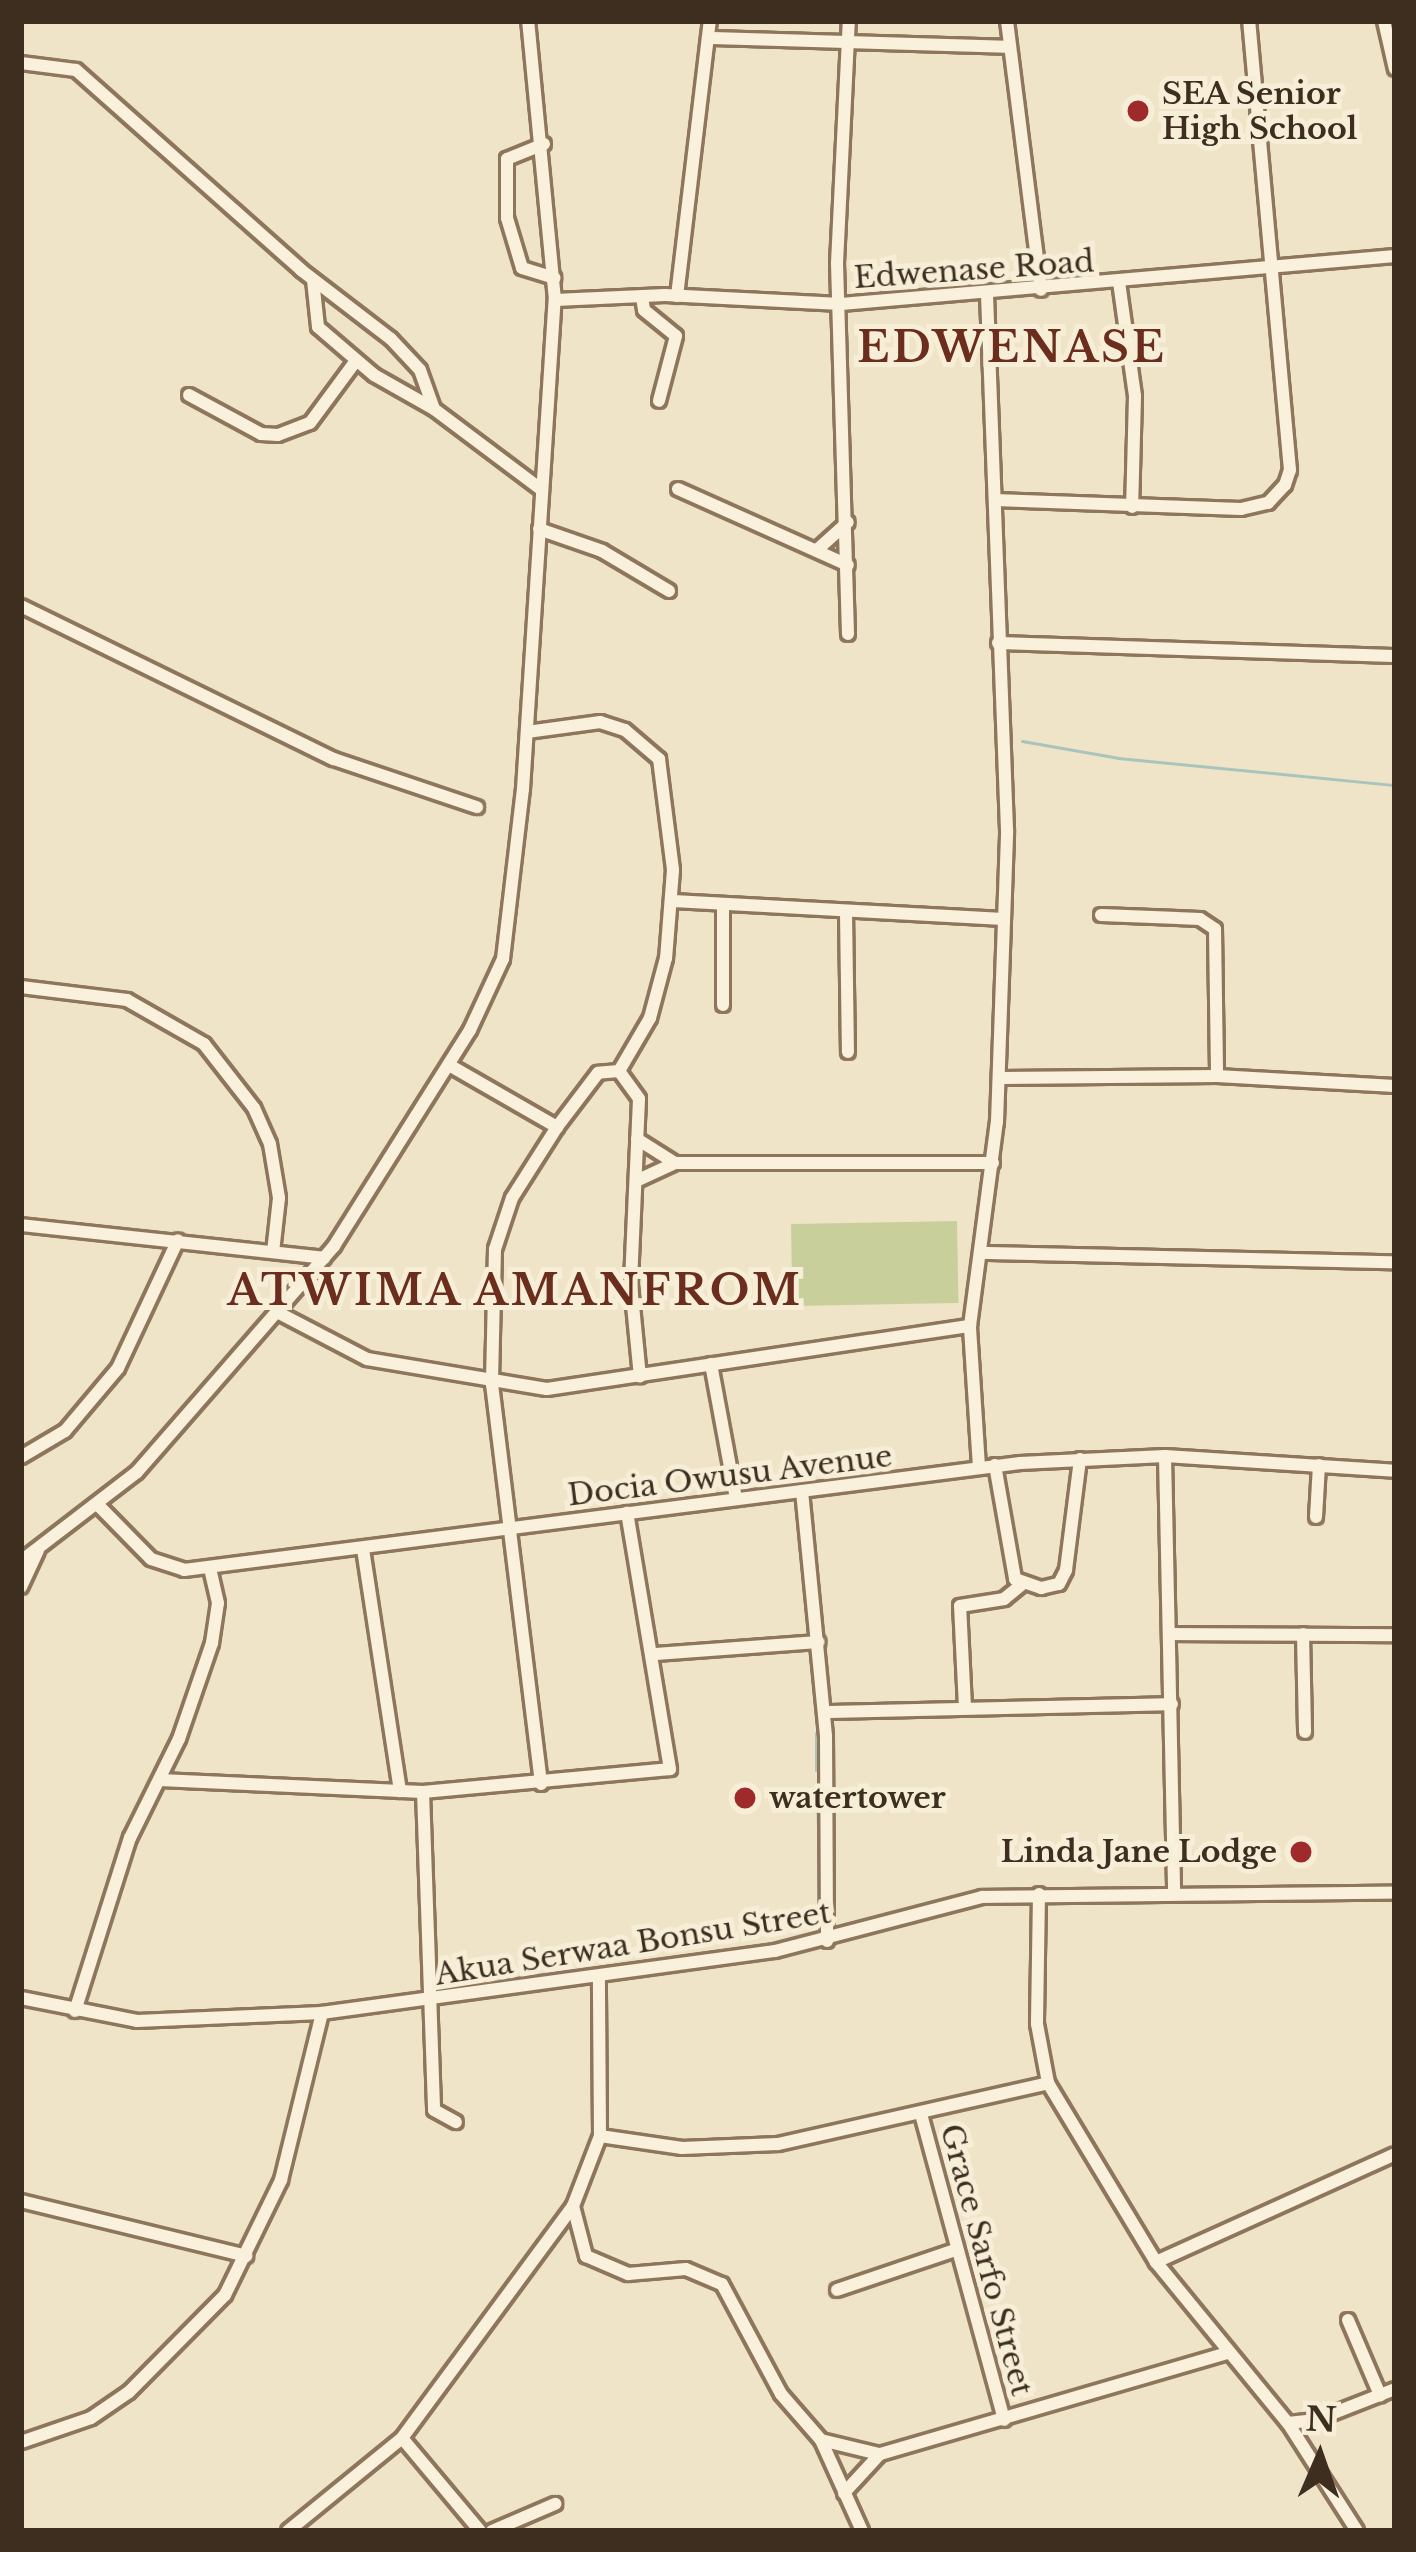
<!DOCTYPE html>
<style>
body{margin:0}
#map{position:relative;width:1416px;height:2552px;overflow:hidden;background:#f0e4c8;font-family:"Libre Baskerville",serif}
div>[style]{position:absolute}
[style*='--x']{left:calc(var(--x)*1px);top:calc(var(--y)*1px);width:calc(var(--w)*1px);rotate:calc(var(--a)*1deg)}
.green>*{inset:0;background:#c9cf9b;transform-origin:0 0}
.stream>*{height:3px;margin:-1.5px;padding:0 1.5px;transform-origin:1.5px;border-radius:1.5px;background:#a9c4bc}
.roads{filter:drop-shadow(3px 0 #8d765c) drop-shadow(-3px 0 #8d765c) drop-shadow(0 3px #8d765c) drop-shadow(0 -3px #8d765c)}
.minor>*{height:12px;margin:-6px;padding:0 6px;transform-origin:6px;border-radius:6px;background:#faf1dc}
.dots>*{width:33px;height:33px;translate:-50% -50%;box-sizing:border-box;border:6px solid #f7eed8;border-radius:50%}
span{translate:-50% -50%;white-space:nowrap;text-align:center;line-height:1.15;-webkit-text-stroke:10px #f7eed8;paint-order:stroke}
.poi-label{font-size:30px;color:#3d2e20;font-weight:700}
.left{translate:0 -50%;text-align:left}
.right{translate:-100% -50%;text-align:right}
.street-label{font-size:30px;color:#3d2e20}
.district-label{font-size:42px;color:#6b2e1e;font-weight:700;letter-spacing:3px}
.frame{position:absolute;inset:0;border:24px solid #3d2e20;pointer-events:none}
.north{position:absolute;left:1260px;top:2396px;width:120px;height:120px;-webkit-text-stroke:9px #f7eed8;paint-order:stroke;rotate:2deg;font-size:33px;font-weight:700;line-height:48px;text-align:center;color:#3d2e20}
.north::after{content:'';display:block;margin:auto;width:42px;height:54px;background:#3d2e20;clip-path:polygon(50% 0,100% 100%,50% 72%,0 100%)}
</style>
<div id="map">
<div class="green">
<i style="left:957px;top:1221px;width:82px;height:166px;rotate:89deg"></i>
</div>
<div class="stream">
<i style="--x:1022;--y:741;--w:97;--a:10"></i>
<i style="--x:1118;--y:758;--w:278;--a:5.6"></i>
<i style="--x:816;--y:1733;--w:37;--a:90"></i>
<i style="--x:817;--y:1799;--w:35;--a:88"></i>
<i style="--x:818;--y:1842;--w:66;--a:90"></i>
</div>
<div class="roads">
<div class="minor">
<i style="--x:1007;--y:21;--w:271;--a:82.8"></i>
<i style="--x:1384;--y:21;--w:49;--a:77.1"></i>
<i style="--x:710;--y:38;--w:298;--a:1.7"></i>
<i style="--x:21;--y:63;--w:55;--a:7.3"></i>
<i style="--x:76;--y:70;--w:301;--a:41.6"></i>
<i style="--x:301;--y:270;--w:113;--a:37.5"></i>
<i style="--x:391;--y:339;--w:42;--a:46.9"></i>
<i style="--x:420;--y:370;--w:41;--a:70.3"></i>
<i style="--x:434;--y:409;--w:135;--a:36.9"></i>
<i style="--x:544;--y:144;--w:40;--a:158"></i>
<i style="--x:507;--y:159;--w:59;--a:90"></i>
<i style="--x:507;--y:218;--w:52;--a:73.3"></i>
<i style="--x:522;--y:268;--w:34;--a:17"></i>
<i style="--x:313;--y:280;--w:47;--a:83.9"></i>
<i style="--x:318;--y:327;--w:74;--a:40.6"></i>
<i style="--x:374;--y:375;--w:69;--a:29.5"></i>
<i style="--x:1119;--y:282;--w:115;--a:82"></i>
<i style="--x:1135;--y:396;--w:111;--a:91.5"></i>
<i style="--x:677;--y:296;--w:277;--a:-83.2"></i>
<i style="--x:642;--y:297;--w:13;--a:81"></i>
<i style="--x:644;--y:310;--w:41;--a:39.1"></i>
<i style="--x:676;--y:336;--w:67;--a:104.7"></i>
<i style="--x:555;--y:300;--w:110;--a:-2.6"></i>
<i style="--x:665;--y:295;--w:176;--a:2.9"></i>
<i style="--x:841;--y:304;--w:556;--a:-4.95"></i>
<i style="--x:189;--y:395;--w:82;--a:28.4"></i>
<i style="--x:261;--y:434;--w:17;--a:3"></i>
<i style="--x:278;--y:435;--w:34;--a:-21"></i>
<i style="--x:310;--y:423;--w:76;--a:-53.6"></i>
<i style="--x:678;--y:489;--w:186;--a:24.1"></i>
<i style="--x:995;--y:500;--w:246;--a:2.1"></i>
<i style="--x:1241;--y:509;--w:28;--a:-13"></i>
<i style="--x:1268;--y:503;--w:25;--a:-47"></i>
<i style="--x:1285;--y:485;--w:16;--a:-72"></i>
<i style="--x:1290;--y:470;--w:451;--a:-95.2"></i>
<i style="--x:539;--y:529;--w:67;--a:19.2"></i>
<i style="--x:602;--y:551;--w:78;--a:30.8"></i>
<i style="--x:818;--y:549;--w:40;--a:-42"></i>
<i style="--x:21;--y:606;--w:348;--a:26.1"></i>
<i style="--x:334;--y:759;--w:151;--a:18.6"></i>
<i style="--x:848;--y:634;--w:371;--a:-91.7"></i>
<i style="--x:837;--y:263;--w:242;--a:-87.2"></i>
<i style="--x:998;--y:643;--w:397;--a:1.9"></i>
<i style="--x:527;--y:732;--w:74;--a:-7.8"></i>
<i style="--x:600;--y:722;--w:26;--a:18"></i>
<i style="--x:625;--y:730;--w:45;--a:40.5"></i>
<i style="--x:659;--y:759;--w:112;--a:82.8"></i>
<i style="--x:673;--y:870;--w:88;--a:94.5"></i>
<i style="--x:666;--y:958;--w:62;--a:104.9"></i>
<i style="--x:650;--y:1018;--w:61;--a:120.3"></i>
<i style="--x:619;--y:1071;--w:21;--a:175"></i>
<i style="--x:598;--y:1073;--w:68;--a:127.2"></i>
<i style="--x:557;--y:1127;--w:84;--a:122.4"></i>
<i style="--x:512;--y:1198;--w:54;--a:108.4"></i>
<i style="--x:495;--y:1249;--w:135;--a:91.3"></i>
<i style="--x:492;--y:1384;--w:403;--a:83"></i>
<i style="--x:673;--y:901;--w:331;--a:3.1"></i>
<i style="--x:723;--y:906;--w:99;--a:90"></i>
<i style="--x:846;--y:912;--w:140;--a:89.2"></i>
<i style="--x:1101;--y:915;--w:99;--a:2.3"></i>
<i style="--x:1200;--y:919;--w:18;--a:34"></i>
<i style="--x:1215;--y:929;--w:147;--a:89.2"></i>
<i style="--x:21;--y:987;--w:107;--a:7"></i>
<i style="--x:127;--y:1000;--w:89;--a:29.7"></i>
<i style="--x:204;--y:1044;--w:81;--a:52"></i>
<i style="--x:254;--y:1108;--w:39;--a:66"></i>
<i style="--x:270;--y:1144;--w:55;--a:80.5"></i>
<i style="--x:279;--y:1198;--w:54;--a:96.3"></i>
<i style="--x:449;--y:1065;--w:125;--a:29.9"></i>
<i style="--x:619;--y:1071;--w:34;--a:54"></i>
<i style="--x:639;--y:1099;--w:186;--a:92.5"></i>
<i style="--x:631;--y:1285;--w:92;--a:84.4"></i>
<i style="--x:1001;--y:1078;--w:216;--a:-0.5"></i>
<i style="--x:1217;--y:1076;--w:178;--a:3.2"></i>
<i style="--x:637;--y:1139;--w:45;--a:32.3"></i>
<i style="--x:636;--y:1181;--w:43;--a:-24.8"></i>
<i style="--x:675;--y:1163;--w:318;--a:0"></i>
<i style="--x:21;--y:1225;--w:305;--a:6.2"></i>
<i style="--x:984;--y:1253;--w:411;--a:1.3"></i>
<i style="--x:279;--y:1313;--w:99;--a:27.6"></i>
<i style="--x:367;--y:1359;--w:182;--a:9.5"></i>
<i style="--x:547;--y:1389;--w:428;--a:-8.5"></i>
<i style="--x:711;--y:1364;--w:137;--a:79.5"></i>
<i style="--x:1165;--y:1456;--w:438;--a:88.8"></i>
<i style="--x:21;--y:1457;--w:51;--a:-30.6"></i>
<i style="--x:65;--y:1431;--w:82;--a:-49.9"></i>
<i style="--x:118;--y:1368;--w:141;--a:-64.9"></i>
<i style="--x:995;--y:1465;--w:116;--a:80"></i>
<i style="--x:1015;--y:1579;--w:28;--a:19"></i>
<i style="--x:1041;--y:1588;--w:18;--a:-13"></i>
<i style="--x:1059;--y:1584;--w:16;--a:-63"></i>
<i style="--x:1066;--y:1570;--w:112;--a:-82.8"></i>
<i style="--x:979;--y:1467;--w:141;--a:-93.7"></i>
<i style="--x:970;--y:1326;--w:206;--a:-82.5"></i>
<i style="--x:997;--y:1122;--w:292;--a:-88"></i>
<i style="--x:1007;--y:830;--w:535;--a:-92.14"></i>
<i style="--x:802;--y:1491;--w:246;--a:84.4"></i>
<i style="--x:826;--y:1736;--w:205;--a:89.7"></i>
<i style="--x:99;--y:1506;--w:74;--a:45.5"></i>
<i style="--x:151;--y:1559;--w:35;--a:18"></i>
<i style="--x:184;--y:1570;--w:843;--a:-7.29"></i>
<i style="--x:1020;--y:1463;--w:145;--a:-2.8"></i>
<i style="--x:1165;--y:1456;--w:230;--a:3.7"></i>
<i style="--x:1316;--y:1517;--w:52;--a:-86.7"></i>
<i style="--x:363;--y:1549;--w:245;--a:81.3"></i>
<i style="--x:21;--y:1561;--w:146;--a:-37.5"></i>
<i style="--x:137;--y:1472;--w:300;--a:-48.9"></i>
<i style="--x:334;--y:1246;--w:255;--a:-57.8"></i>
<i style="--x:470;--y:1030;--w:78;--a:-65.1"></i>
<i style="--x:503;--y:959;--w:171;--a:-83.3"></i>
<i style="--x:523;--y:789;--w:490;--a:-86.3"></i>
<i style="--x:555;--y:300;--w:280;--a:-95.5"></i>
<i style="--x:21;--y:1587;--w:40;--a:-65"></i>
<i style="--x:1170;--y:1634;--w:225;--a:0.3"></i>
<i style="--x:1303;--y:1634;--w:98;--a:88.8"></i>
<i style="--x:655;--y:1654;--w:164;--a:-4.2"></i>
<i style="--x:965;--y:1707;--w:101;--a:-92.8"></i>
<i style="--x:960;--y:1606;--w:45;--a:-9"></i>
<i style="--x:1004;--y:1599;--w:22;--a:-39"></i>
<i style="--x:825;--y:1712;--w:347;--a:-1.3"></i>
<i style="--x:160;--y:1780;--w:263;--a:2.6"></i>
<i style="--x:423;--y:1792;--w:248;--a:-5.3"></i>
<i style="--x:670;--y:1769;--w:260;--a:-99.5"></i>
<i style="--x:423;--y:1792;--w:318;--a:88"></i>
<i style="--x:434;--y:2110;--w:25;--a:29"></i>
<i style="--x:1039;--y:1894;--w:130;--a:90.9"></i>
<i style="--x:1037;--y:2024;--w:60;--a:79.4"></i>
<i style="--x:1048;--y:2083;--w:209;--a:58.9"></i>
<i style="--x:1156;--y:2262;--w:208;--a:50.7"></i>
<i style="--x:1288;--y:2423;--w:128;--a:57.4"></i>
<i style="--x:21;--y:1998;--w:118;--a:11.2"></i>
<i style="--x:137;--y:2021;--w:185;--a:-2.5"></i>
<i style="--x:322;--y:2013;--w:457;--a:-7.8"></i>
<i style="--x:775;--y:1951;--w:214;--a:-14.6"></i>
<i style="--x:982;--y:1897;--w:413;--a:-0.6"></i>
<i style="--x:75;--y:2011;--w:182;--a:-72.4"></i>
<i style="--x:130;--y:1838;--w:110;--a:-63.7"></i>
<i style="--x:179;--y:1739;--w:102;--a:-71"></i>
<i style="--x:212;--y:1643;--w:40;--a:-81.5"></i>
<i style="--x:218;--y:1603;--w:35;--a:-103"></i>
<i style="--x:921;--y:2114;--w:317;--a:74.8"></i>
<i style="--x:600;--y:2136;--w:83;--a:8.3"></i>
<i style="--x:682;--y:2148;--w:96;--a:-2.4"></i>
<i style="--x:778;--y:2144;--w:277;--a:-12.7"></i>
<i style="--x:21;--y:2201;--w:232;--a:13.7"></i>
<i style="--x:573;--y:2206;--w:52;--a:75.4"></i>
<i style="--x:586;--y:2256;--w:46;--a:23.2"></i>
<i style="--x:628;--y:2274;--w:58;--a:-4.9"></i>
<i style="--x:686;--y:2269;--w:39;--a:23"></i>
<i style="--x:722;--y:2284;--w:125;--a:61.8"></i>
<i style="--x:781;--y:2394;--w:61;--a:49"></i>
<i style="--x:821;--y:2440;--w:100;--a:65.7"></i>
<i style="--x:1156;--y:2262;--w:262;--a:-24.3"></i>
<i style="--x:837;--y:2290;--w:125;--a:-18.7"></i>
<i style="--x:1348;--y:2320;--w:82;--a:66.9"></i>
<i style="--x:1288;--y:2423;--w:28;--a:-6"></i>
<i style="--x:1316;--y:2420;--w:85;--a:-21.4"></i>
<i style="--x:402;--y:2438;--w:121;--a:50"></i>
<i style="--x:821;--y:2440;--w:60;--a:13.6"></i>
<i style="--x:21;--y:2442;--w:74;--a:-18.9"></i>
<i style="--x:91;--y:2418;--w:46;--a:-34.4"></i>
<i style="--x:129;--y:2392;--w:136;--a:-45.3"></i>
<i style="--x:225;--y:2295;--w:128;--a:-64"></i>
<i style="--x:281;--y:2180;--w:172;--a:-76.2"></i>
<i style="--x:844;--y:2493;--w:53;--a:-47.3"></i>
<i style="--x:880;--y:2454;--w:361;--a:-16.2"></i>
<i style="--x:288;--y:2531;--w:147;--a:-39.2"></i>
<i style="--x:402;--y:2438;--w:288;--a:-53.6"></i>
<i style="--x:573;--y:2206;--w:75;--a:-68.9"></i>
<i style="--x:600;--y:2136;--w:157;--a:-90.4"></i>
<i style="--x:492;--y:2531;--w:69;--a:-23.2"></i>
</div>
</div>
<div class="dots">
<i style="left:1138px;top:111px;background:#9e2a2b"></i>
<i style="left:745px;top:1798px;background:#9e2a2b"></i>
<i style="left:1301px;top:1852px;background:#9e2a2b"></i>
</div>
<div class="poi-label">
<span class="left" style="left:1162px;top:111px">SEA Senior<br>High School</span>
<span class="left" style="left:769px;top:1798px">watertower</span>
<span class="right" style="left:1277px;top:1852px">Linda Jane Lodge</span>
</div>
<div class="street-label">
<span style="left:974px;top:270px;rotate:-4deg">Edwenase Road</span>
<span style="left:730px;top:1476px;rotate:-7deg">Docia Owusu Avenue</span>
<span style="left:633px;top:1944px;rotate:-9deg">Akua Serwaa Bonsu Street</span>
<span style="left:986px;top:2260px;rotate:75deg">Grace Sarfo Street</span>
</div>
<div class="district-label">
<span style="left:1012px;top:347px">EDWENASE</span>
<span style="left:515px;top:1290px">ATWIMA AMANFROM</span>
</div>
<div class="frame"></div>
<div class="north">N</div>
</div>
